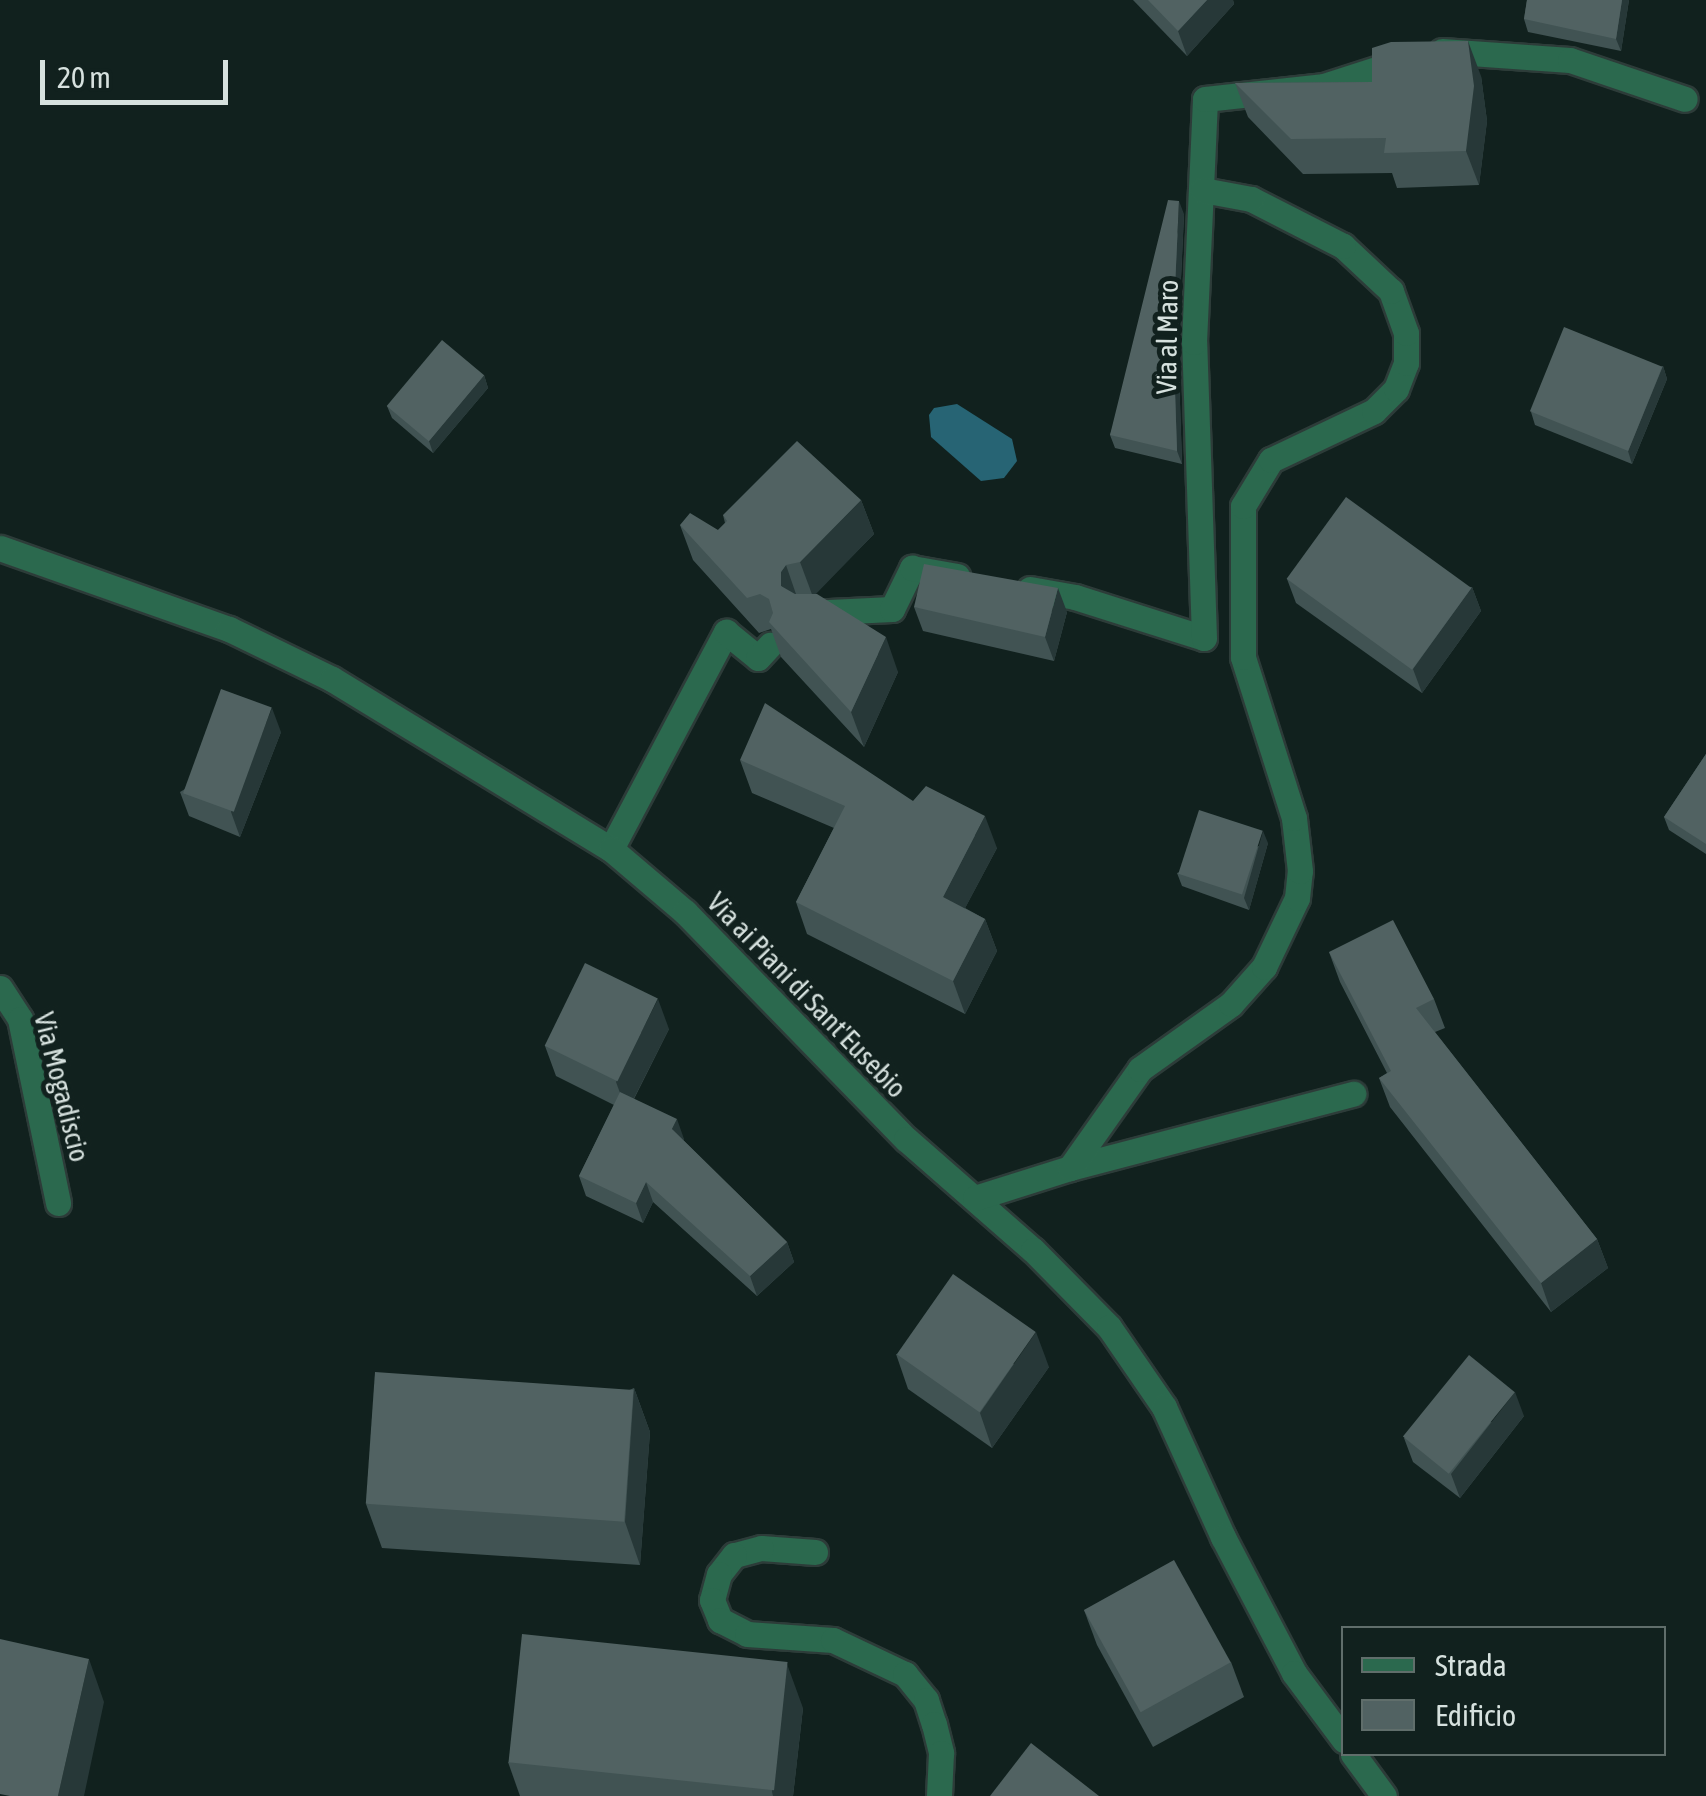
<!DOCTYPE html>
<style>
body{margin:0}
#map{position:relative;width:1706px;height:1796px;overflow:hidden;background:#11211e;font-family:"Asap Condensed",sans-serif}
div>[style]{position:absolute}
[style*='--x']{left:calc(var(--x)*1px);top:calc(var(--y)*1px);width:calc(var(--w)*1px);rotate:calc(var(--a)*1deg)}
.water>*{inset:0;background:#276474}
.roads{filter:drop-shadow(2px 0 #2d3c39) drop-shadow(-2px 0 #2d3c39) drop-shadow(0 2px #2d3c39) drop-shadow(0 -2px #2d3c39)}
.service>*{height:25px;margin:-12.5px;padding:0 12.5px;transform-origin:12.5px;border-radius:12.5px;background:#2b694e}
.pedestrian>*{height:25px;margin:-12.5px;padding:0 12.5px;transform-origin:12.5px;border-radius:12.5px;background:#2b694e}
.minor>*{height:25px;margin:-12.5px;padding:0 12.5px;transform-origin:12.5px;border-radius:12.5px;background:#2b694e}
.wall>*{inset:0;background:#415353}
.shaded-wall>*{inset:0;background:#273838}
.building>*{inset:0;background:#516262;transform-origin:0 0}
span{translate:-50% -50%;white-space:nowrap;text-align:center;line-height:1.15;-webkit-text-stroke:10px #11211e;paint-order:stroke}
.street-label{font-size:28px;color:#d6e1de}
.legend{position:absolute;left:1341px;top:1626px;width:325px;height:130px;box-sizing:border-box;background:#11211e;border:2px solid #606e6b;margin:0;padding:12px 18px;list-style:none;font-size:30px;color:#d6e1de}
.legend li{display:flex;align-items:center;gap:20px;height:50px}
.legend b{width:50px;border:2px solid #606e6b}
.scale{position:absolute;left:40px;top:60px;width:188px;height:45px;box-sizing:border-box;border:5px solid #d6e1de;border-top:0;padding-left:12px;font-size:30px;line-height:35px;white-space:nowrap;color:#d6e1de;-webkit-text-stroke:8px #11211e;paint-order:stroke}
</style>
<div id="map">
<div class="water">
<i style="clip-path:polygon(957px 404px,1012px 439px,1017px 461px,1004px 478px,981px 481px,931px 437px,929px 415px,934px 408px)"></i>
</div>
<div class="roads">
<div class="service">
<i style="--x:0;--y:988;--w:37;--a:57"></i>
<i style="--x:20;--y:1019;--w:188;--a:78.3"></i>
<i style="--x:1070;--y:1168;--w:293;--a:-14.7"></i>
</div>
<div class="pedestrian">
<i style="--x:1442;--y:51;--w:128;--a:4"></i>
<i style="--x:1570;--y:60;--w:121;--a:18.7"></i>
<i style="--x:1030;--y:589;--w:46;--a:10.1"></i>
<i style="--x:1075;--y:597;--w:135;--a:17.6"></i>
<i style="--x:1204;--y:638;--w:296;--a:-91.9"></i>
<i style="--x:1194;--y:342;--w:243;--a:-87.4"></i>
<i style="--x:1205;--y:99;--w:120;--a:-6.2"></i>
<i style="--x:1324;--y:86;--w:84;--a:-18"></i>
<i style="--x:808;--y:613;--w:84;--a:-2.7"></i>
<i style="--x:892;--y:609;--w:46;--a:-64"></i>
<i style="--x:912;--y:568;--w:46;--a:10.1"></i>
<i style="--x:611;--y:849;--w:246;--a:-62.1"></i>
<i style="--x:726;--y:632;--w:41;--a:39.1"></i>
<i style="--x:758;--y:658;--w:18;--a:-47"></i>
</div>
<div class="minor">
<i style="--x:0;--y:548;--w:243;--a:19.5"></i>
<i style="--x:229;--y:629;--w:114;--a:25.9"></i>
<i style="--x:332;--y:679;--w:327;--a:31.4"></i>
<i style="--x:611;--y:849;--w:97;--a:40.4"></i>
<i style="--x:685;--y:912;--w:317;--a:45.8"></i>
<i style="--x:906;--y:1139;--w:169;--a:41.2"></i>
<i style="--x:1033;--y:1250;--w:108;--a:45.4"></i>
<i style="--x:1109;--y:1327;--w:97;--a:55.5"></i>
<i style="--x:1164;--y:1407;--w:143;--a:65.6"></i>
<i style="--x:1223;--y:1537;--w:153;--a:62.4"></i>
<i style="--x:1294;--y:1673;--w:84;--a:53.3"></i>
<i style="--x:975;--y:1198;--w:100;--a:-17.5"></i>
<i style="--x:1070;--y:1168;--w:121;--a:-54.7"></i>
<i style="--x:1140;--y:1069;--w:112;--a:-35.5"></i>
<i style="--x:1231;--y:1004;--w:50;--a:-48.3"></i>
<i style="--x:1264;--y:967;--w:76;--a:-64.4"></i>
<i style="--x:1297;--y:898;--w:27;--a:-84"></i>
<i style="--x:1300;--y:871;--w:53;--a:-96.5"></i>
<i style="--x:1294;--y:818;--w:169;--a:-107.6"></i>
<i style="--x:1243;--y:657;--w:151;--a:-90"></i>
<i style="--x:1243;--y:506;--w:54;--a:-58.7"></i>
<i style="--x:1271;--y:460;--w:114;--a:-25.4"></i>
<i style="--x:1374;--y:411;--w:31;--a:-45"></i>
<i style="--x:1396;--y:389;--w:28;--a:-69"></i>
<i style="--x:1406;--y:363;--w:30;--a:-90"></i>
<i style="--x:1406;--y:333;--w:45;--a:-109.7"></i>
<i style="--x:1391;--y:291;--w:66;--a:-136.8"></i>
<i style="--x:1343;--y:246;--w:103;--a:-152.9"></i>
<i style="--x:1251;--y:199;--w:49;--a:-169.4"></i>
<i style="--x:815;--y:1552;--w:54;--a:-175.8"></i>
<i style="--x:761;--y:1548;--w:28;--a:165"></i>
<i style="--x:734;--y:1555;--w:24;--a:128"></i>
<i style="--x:719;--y:1574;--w:27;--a:105"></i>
<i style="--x:712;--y:1600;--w:22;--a:68"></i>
<i style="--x:720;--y:1620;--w:30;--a:27"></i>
<i style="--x:747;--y:1634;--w:86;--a:4"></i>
<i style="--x:833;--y:1640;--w:80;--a:25.3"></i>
<i style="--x:905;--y:1674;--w:33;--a:51"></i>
<i style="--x:926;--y:1700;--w:25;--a:72"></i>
<i style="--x:934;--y:1724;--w:30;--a:76"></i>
<i style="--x:941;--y:1753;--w:43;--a:92.7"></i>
<i style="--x:1353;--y:1754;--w:52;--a:53.6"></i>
</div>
</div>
<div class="wall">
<i style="clip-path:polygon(1133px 0,1233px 0,1234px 4px,1187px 56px)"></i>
<i style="clip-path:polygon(1527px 0,1629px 0,1621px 51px,1528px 32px,1524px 19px)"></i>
<i style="clip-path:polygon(1481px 76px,1487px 121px,1479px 185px,1397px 188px,1392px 173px,1303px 174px,1248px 117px,1235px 83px,1372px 82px)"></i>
<i style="clip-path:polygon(1184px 214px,1178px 342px,1182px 464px,1115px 448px,1110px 435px)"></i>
<i style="clip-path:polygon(1663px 366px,1667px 379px,1632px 464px,1535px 425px,1531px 412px)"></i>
<i style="clip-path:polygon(484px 375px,488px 388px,433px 453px,392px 418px,387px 406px)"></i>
<i style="clip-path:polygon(861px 500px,874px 534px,815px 594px,898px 672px,864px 747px,781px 657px,771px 629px,759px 633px,693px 560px,680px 525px,718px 530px,725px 523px,723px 515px)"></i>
<i style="clip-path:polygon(1287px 579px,1472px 587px,1481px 611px,1422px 693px,1296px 603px)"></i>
<i style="clip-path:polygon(914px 607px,1067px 612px,1054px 661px,923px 631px)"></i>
<i style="clip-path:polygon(281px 732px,240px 837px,189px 816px,180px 792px)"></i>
<i style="clip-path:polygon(1706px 754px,1706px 854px,1669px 830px,1664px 817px)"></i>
<i style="clip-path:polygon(740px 760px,913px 801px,997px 848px,965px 908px,985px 919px,997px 951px,965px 1014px,807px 934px,796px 902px,834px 828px,752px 793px)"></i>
<i style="clip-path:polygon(1268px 843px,1249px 910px,1182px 886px,1177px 873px)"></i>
<i style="clip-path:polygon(1329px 952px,1434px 999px,1445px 1028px,1435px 1032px,1597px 1239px,1608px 1268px,1551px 1312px,1390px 1107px,1379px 1078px,1387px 1073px,1340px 982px)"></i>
<i style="clip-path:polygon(669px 1029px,634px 1099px,684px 1139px,683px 1140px,787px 1242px,794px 1262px,757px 1296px,653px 1202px,643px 1223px,586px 1196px,579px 1176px,614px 1105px,556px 1076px,545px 1046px)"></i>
<i style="clip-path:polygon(896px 1354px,1049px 1367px,992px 1448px,908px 1389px)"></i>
<i style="clip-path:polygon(634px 1388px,650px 1432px,640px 1565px,382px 1548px,366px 1504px)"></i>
<i style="clip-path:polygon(1524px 1416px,1460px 1498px,1413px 1462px,1404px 1438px)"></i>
<i style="clip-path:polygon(1084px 1610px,1231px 1662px,1244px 1697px,1153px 1747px,1097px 1645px)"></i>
<i style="clip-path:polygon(803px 1708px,793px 1796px,520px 1796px,508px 1762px)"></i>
</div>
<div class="shaded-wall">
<i style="clip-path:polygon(1207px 0,1233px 0,1234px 4px,1187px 56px,1178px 31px)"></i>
<i style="clip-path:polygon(1622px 0,1629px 0,1621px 51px,1616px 39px)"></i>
<i style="clip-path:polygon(1468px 41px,1481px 76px,1487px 121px,1479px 185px,1466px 151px)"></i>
<i style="clip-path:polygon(1179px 201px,1184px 214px,1178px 342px,1182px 464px,1177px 451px,1173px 330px)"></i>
<i style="clip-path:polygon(1663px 366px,1667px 379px,1632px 464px,1628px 451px)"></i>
<i style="clip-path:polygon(484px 375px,488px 388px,433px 453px,429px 441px)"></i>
<i style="clip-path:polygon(861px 500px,874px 534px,813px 597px,800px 562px)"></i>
<i style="clip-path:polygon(786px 565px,798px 600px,781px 586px,781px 572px)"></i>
<i style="clip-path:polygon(1472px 587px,1481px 611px,1422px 693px,1413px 669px)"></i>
<i style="clip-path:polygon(1058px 588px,1067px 612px,1054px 661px,1045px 637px)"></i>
<i style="clip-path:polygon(886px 637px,898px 672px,864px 747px,851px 712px)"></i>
<i style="clip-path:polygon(272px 708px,281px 732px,240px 837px,231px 812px)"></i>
<i style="clip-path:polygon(985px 816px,997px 848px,954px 929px,943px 897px)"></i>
<i style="clip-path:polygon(1263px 831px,1268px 843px,1249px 910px,1244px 898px)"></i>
<i style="clip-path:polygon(985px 919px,997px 951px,965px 1014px,953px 981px)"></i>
<i style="clip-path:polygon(658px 999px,669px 1029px,627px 1112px,616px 1082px)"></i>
<i style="clip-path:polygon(677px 1119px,684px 1139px,679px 1149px,672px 1129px)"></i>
<i style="clip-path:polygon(646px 1182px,653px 1202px,643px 1223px,636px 1203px)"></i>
<i style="clip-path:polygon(1597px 1239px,1608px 1268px,1551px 1312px,1541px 1283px)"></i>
<i style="clip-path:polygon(787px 1242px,794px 1262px,757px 1296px,750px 1276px)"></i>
<i style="clip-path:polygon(1036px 1332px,1049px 1367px,992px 1448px,980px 1413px)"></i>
<i style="clip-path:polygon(634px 1388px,650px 1432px,640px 1565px,625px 1522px)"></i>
<i style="clip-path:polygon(1515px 1392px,1524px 1416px,1460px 1498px,1451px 1474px)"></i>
<i style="clip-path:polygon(89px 1659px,104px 1702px,84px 1796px,58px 1796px)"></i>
<i style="clip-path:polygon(787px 1664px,803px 1708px,793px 1796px,773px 1796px,772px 1792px)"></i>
</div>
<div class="building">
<i style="clip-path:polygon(1148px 0,1207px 0,1178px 31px)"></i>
<i style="clip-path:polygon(1527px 0,1622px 0,1616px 39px,1524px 19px)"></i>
<i style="clip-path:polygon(1468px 41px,1474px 86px,1466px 151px,1384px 153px,1386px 138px,1291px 139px,1235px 83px,1372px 82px,1372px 48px,1391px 42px)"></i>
<i style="clip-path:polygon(1168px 200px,1179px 201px,1173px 330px,1177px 451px,1110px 435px)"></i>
<i style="left:1564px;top:327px;width:106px;height:91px;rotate:22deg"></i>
<i style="left:442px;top:340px;width:55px;height:86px;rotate:40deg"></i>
<i style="clip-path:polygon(797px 441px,861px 500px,800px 562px,786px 565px,781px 572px,781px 586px,795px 594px,817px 594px,886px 637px,851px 712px,769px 622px,773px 613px,769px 599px,760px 594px,747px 598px,680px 525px,690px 513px,718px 530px,727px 521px,723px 515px)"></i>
<i style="left:1346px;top:497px;width:155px;height:101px;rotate:36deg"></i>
<i style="clip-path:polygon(924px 564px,1058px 588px,1045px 637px,914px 607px)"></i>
<i style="left:221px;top:689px;width:54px;height:111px;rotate:20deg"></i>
<i style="clip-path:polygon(765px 703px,913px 801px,926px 786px,985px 816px,943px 897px,985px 919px,953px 981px,796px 902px,845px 806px,740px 760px)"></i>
<i style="clip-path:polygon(1706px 754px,1706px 844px,1664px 817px)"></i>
<i style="left:1199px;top:810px;width:67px;height:67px;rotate:18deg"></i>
<i style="clip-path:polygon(1393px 920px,1434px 999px,1416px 1008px,1597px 1239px,1541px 1283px,1379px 1078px,1391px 1071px,1329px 952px)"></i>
<i style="left:585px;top:963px;width:81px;height:92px;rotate:26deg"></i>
<i style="clip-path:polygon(620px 1092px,677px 1119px,672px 1129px,787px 1242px,750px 1276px,646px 1182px,636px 1203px,579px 1176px)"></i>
<i style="left:953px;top:1274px;width:101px;height:98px;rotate:35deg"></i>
<i style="left:1469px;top:1355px;width:59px;height:105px;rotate:39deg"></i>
<i style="left:375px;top:1372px;width:259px;height:132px;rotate:4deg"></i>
<i style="left:1174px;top:1560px;width:117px;height:103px;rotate:61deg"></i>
<i style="left:522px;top:1634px;width:267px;height:129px;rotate:6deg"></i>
<i style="clip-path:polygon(0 1639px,89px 1659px,58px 1796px,10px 1796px,0 1794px)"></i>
<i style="clip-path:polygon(1031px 1743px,1099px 1796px,990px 1796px)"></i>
</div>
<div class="street-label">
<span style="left:1167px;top:337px;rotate:-89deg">Via al Maro</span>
<span style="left:807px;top:995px;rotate:46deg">Via ai Piani di Sant'Eusebio</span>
<span style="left:62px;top:1087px;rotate:76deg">Via Mogadiscio</span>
</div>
<ul class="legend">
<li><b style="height:12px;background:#2b694e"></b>Strada</li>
<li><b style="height:28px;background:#516262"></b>Edificio</li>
</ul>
<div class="scale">20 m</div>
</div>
